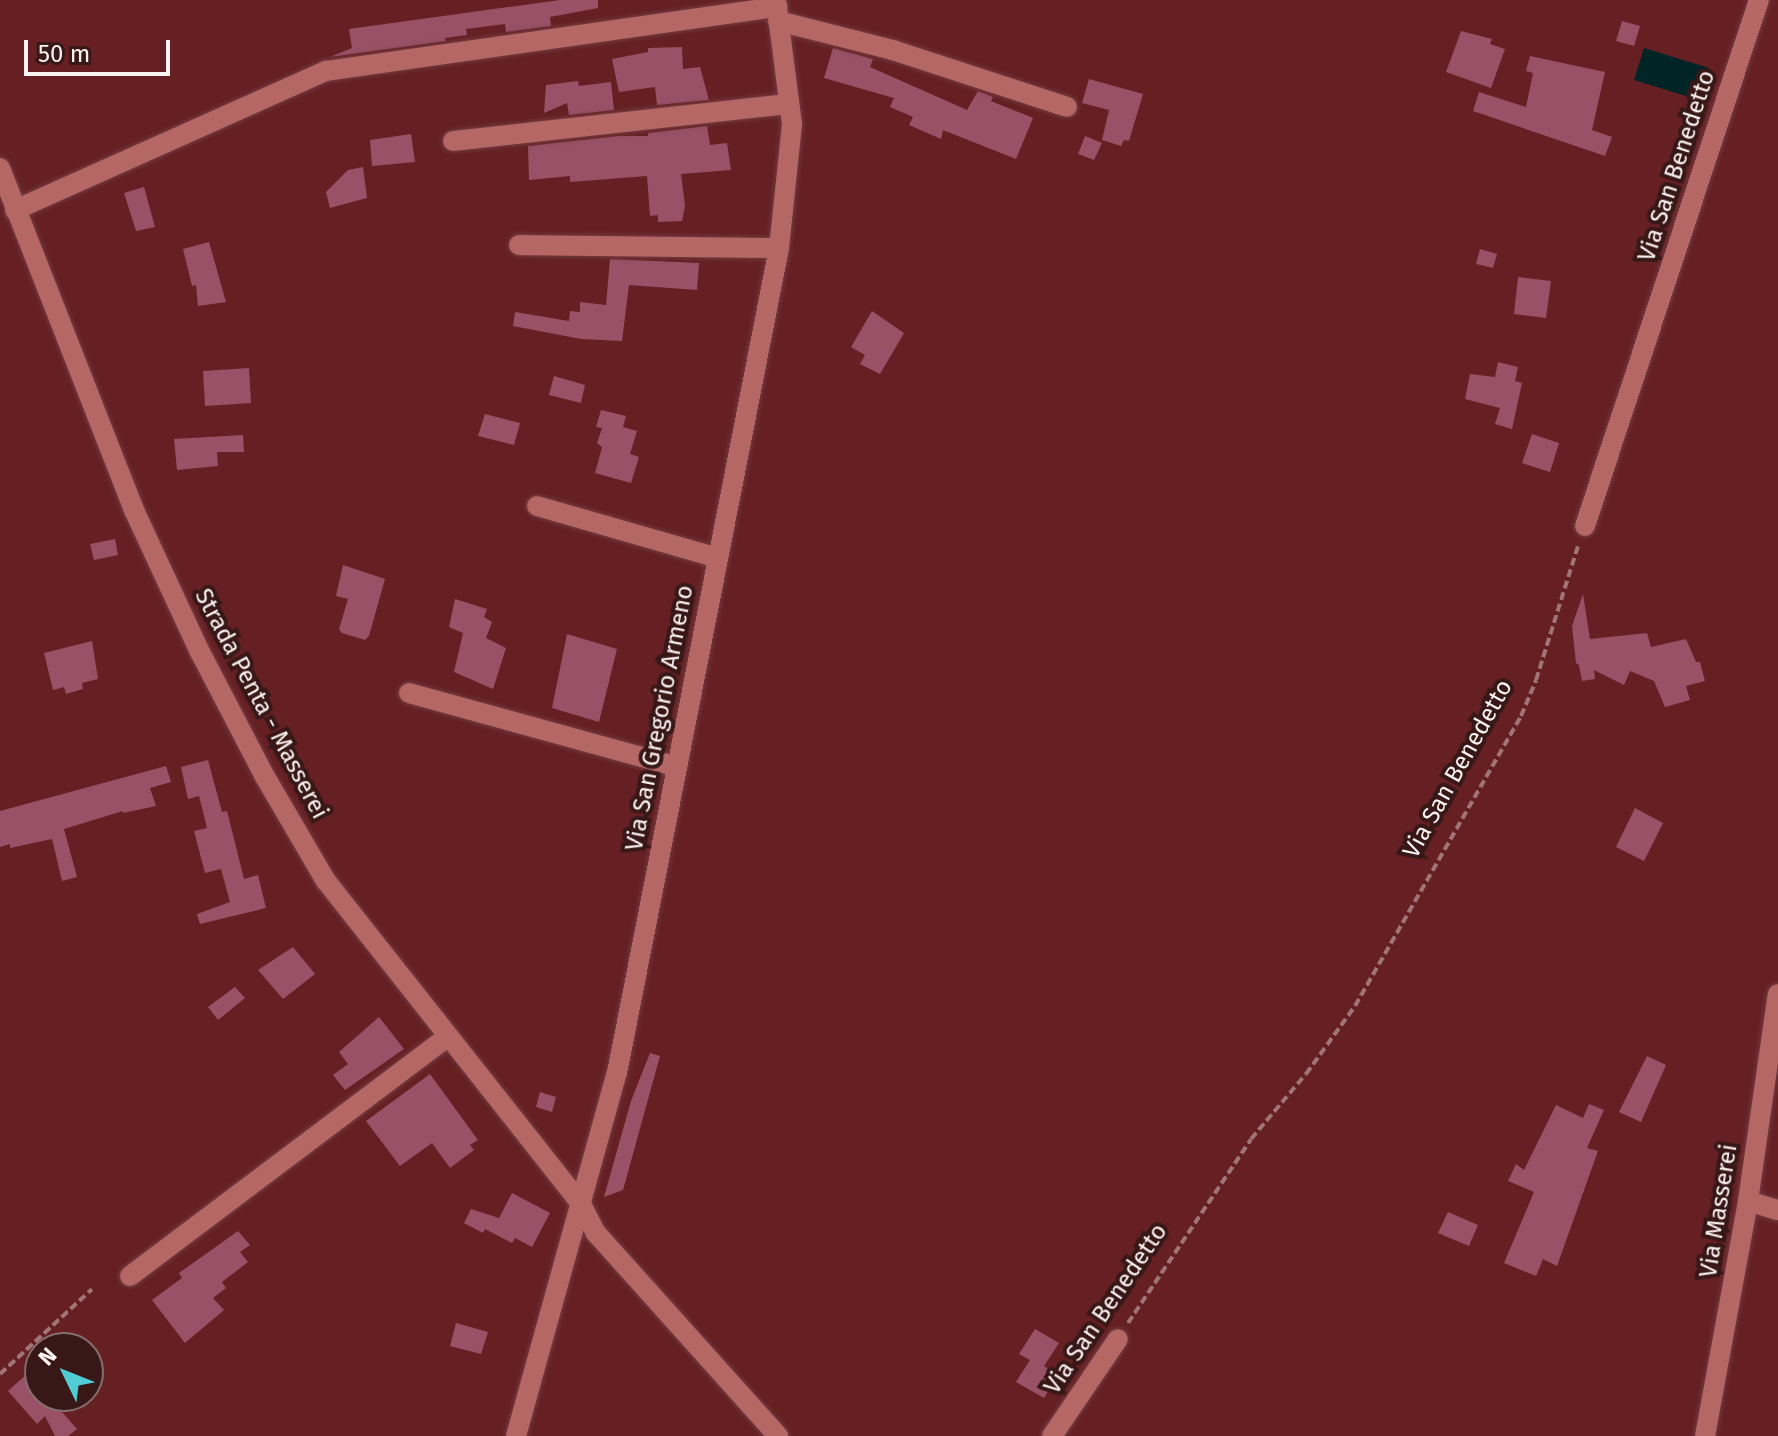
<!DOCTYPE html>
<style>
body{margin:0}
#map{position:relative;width:1778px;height:1436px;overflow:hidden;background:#662023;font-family:"Fira Sans",sans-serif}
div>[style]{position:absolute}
.water>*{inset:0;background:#012527}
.building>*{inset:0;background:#995167}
.path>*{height:4px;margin-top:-2px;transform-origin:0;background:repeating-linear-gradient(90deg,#a17475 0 8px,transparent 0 12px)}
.roads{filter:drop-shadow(0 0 2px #723b41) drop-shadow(0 0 2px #723b41)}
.minor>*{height:20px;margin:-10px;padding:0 10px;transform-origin:10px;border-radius:10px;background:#b56765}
span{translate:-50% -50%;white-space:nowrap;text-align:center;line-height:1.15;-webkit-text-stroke:8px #371817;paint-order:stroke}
.street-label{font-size:24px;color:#fbf2f1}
.north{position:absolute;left:24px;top:1332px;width:80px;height:80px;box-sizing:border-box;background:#371817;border:2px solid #856f6e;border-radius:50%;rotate:313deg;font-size:22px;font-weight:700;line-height:32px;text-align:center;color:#fbf2f1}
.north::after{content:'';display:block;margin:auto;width:28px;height:36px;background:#51ccd4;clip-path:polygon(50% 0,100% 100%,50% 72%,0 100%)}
.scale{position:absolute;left:24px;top:40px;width:146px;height:36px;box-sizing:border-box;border:4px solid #fbf2f1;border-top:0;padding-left:10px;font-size:24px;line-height:28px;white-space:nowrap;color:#fbf2f1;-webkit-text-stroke:6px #371817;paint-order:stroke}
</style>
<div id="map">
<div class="water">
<i style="clip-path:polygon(1644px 48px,1709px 68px,1699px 100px,1634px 80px)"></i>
</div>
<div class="building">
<i style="clip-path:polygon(560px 0,598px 0,598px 8px,550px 17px,551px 26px,506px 32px,505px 24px,466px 29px,467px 35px,445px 38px,446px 41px,330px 57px,352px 48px,349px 29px)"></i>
<i style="clip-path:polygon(1622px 21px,1640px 26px,1634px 46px,1616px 41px)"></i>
<i style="clip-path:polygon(1461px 31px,1492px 39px,1490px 44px,1505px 49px,1491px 88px,1446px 72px)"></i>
<i style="clip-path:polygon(682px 47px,683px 69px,700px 67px,709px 100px,657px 105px,655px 87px,619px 92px,612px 59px,648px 52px,648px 48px)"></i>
<i style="clip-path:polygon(833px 48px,873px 59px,870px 67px,967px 110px,978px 91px,993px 97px,991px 101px,1033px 118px,1016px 159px,943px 130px,941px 139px,909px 125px,913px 117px,890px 107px,894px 98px,824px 78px)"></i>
<i style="clip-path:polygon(1530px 56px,1605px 72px,1592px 130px,1612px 137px,1605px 156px,1473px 111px,1479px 92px,1526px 107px,1533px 73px,1526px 71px)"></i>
<i style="clip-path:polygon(1089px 79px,1143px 94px,1129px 141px,1124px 140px,1121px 146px,1102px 140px,1109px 110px,1082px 103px)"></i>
<i style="clip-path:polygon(578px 81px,579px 86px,611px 82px,614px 110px,569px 115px,567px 103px,544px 113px,546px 85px)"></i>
<i style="clip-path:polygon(707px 126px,710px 145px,727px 143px,731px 170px,681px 174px,685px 206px,682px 221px,658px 222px,658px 215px,650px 216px,647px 176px,570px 182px,570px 176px,529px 180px,528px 146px,618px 136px,648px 136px,648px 133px)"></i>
<i style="clip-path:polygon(411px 134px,415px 162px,372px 166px,370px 140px)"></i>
<i style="clip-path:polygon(1085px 136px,1102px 143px,1094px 160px,1078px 154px)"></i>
<i style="clip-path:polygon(363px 167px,367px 198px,330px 208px,326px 192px,348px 170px)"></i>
<i style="clip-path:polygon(144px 187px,155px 227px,136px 231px,124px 193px)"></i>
<i style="clip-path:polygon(209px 242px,226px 302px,198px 306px,196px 285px,192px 286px,183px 249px)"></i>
<i style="clip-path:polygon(1480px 249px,1497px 254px,1493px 268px,1476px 264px)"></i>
<i style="clip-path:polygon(610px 259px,699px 263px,697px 290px,629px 285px,622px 341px,581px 339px,513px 326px,515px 312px,569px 321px,570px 311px,580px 312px,580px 302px,606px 305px)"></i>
<i style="clip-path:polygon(1518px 277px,1551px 281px,1546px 318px,1514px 314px)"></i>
<i style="clip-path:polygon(872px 311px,904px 333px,880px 374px,860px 364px,865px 355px,851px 347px)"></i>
<i style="clip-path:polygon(1498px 362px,1518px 367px,1515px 381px,1522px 383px,1512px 429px,1495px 424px,1500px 408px,1465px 399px,1470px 374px,1495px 377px)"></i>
<i style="clip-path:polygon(249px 368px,251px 403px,205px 406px,203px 371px)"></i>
<i style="clip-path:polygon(554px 376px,585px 385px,581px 403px,549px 395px)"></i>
<i style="clip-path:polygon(601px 410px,626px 416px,623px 427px,637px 431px,630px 454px,639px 457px,631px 483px,595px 473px,602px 447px,597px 443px,602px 428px,596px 427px)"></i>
<i style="clip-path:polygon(485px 414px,520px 423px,514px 445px,478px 436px)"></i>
<i style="clip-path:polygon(1532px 434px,1559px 443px,1550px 472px,1522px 463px)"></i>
<i style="clip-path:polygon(243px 435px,244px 452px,217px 452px,218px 466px,177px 470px,174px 439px)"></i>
<i style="clip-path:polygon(115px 539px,118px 555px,94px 560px,90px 544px)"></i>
<i style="clip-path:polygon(343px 565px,385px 579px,369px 636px,365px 640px,342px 633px,339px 629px,348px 599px,336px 596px)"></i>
<i style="clip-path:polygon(1583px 594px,1590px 639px,1647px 633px,1651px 647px,1686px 639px,1696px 662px,1700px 662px,1705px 681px,1686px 686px,1690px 700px,1665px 707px,1654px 681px,1630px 671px,1624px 685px,1594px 670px,1595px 679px,1582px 681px,1579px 665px,1576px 663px,1572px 626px)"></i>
<i style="clip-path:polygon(455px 599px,487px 609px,484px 617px,492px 622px,486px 638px,506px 648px,493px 689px,454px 672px,463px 633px,449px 627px)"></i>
<i style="clip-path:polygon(567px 634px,617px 649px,599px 722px,552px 708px)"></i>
<i style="clip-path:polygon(92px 641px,98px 679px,82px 683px,83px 689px,66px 694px,64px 687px,53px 690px,44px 653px)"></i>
<i style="clip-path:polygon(208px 760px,222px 812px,227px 811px,244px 879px,258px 875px,266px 908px,200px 924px,197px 914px,230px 902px,221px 869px,205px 873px,194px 831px,207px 828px,199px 796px,188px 799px,181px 767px)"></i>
<i style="clip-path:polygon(166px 766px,171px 782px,150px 788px,156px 806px,123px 813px,123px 811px,64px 829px,77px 877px,62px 881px,52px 839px,10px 848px,10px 844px,0 847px,0 811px)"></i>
<i style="clip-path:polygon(1635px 808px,1663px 823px,1644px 861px,1616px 847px)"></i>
<i style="clip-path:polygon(293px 947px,315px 974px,283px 999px,258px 970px)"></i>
<i style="clip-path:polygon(235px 987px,245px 998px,218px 1020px,208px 1007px)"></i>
<i style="clip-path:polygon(379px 1017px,404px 1049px,345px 1090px,333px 1075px,348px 1064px,339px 1052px)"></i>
<i style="clip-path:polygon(650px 1053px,660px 1056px,623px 1190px,604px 1197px,631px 1101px)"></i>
<i style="clip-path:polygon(1647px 1056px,1666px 1065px,1641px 1122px,1619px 1112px)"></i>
<i style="clip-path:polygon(430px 1074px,478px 1140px,470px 1145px,474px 1150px,450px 1168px,432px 1143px,400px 1166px,366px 1121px)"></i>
<i style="clip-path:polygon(540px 1092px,556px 1097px,552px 1112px,536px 1107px)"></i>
<i style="clip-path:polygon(1589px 1104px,1604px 1110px,1587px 1148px,1598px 1151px,1557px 1266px,1543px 1259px,1536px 1276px,1504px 1263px,1534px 1192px,1508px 1181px,1516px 1164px,1524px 1170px,1556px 1105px,1583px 1118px)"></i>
<i style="clip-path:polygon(512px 1193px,550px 1213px,532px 1247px,515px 1238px,512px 1243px,485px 1229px,483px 1233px,464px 1223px,471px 1209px,499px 1218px)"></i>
<i style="clip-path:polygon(1448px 1212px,1478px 1225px,1469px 1246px,1438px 1233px)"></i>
<i style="clip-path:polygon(238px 1231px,250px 1245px,240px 1252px,248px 1262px,222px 1282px,226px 1288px,213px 1298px,224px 1310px,185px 1343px,152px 1300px,182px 1278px,179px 1273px)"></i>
<i style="clip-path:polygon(456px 1323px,488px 1332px,481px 1354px,450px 1346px)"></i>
<i style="clip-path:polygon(1035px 1329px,1059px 1343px,1044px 1366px,1058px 1375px,1044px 1398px,1016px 1382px,1030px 1360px,1019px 1354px)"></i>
<i style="clip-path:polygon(28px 1373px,40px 1387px,40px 1396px,48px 1396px,77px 1429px,68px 1436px,55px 1436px,45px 1416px,37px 1424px,8px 1391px)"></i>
</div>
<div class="path">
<i style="left:1128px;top:1323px;width:221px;rotate:-56.2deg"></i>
<i style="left:1251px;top:1139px;width:85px;rotate:-49.8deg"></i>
<i style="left:1306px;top:1074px;width:84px;rotate:-54.2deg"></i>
<i style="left:1355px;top:1006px;width:334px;rotate:-60.2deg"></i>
<i style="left:1521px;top:716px;width:39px;rotate:-67deg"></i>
<i style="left:1536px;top:680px;width:144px;rotate:-72.6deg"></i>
<i style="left:0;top:1374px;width:125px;rotate:-42.7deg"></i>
</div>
<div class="roads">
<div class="minor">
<i style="left:778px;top:21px;width:119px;rotate:14.2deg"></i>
<i style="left:893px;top:50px;width:183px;rotate:18.1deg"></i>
<i style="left:453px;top:141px;width:338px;rotate:-6.3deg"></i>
<i style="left:0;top:168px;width:367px;rotate:68.6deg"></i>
<i style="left:134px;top:510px;width:157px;rotate:65.1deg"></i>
<i style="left:200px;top:652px;width:139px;rotate:62.5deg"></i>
<i style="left:264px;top:775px;width:123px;rotate:59.7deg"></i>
<i style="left:326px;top:881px;width:412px;rotate:51.7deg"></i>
<i style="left:581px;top:1204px;width:33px;rotate:63deg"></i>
<i style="left:596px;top:1233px;width:273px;rotate:48.1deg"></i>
<i style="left:15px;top:210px;width:341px;rotate:-24.1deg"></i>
<i style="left:326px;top:71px;width:456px;rotate:-8.1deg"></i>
<i style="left:519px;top:245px;width:260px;rotate:0.7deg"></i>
<i style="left:537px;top:506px;width:188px;rotate:16deg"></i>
<i style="left:1585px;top:526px;width:554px;rotate:-71.7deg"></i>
<i style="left:409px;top:693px;width:278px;rotate:15.4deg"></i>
<i style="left:1748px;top:1201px;width:31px;rotate:17deg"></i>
<i style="left:130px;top:1276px;width:396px;rotate:-37deg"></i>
<i style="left:516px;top:1436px;width:377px;rotate:-74.5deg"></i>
<i style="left:617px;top:1073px;width:841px;rotate:-78.89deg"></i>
<i style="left:779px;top:248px;width:125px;rotate:-84deg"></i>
<i style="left:792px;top:124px;width:125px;rotate:-97.4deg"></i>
<i style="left:1052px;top:1436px;width:117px;rotate:-55.8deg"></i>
<i style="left:1705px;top:1436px;width:239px;rotate:-79.6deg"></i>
<i style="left:1748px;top:1201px;width:209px;rotate:-81.8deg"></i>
</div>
</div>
<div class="street-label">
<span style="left:1677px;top:166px;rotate:-72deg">Via San Benedetto</span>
<span style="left:261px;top:704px;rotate:62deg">Strada Penta - Masserei</span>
<span style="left:660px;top:718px;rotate:-79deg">Via San Gregorio Armeno</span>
<span style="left:1458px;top:769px;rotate:-61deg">Via San Benedetto</span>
<span style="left:1719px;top:1211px;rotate:-81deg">Via Masserei</span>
<span style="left:1106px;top:1309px;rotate:-56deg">Via San Benedetto</span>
</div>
<div class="north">N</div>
<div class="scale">50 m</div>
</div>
